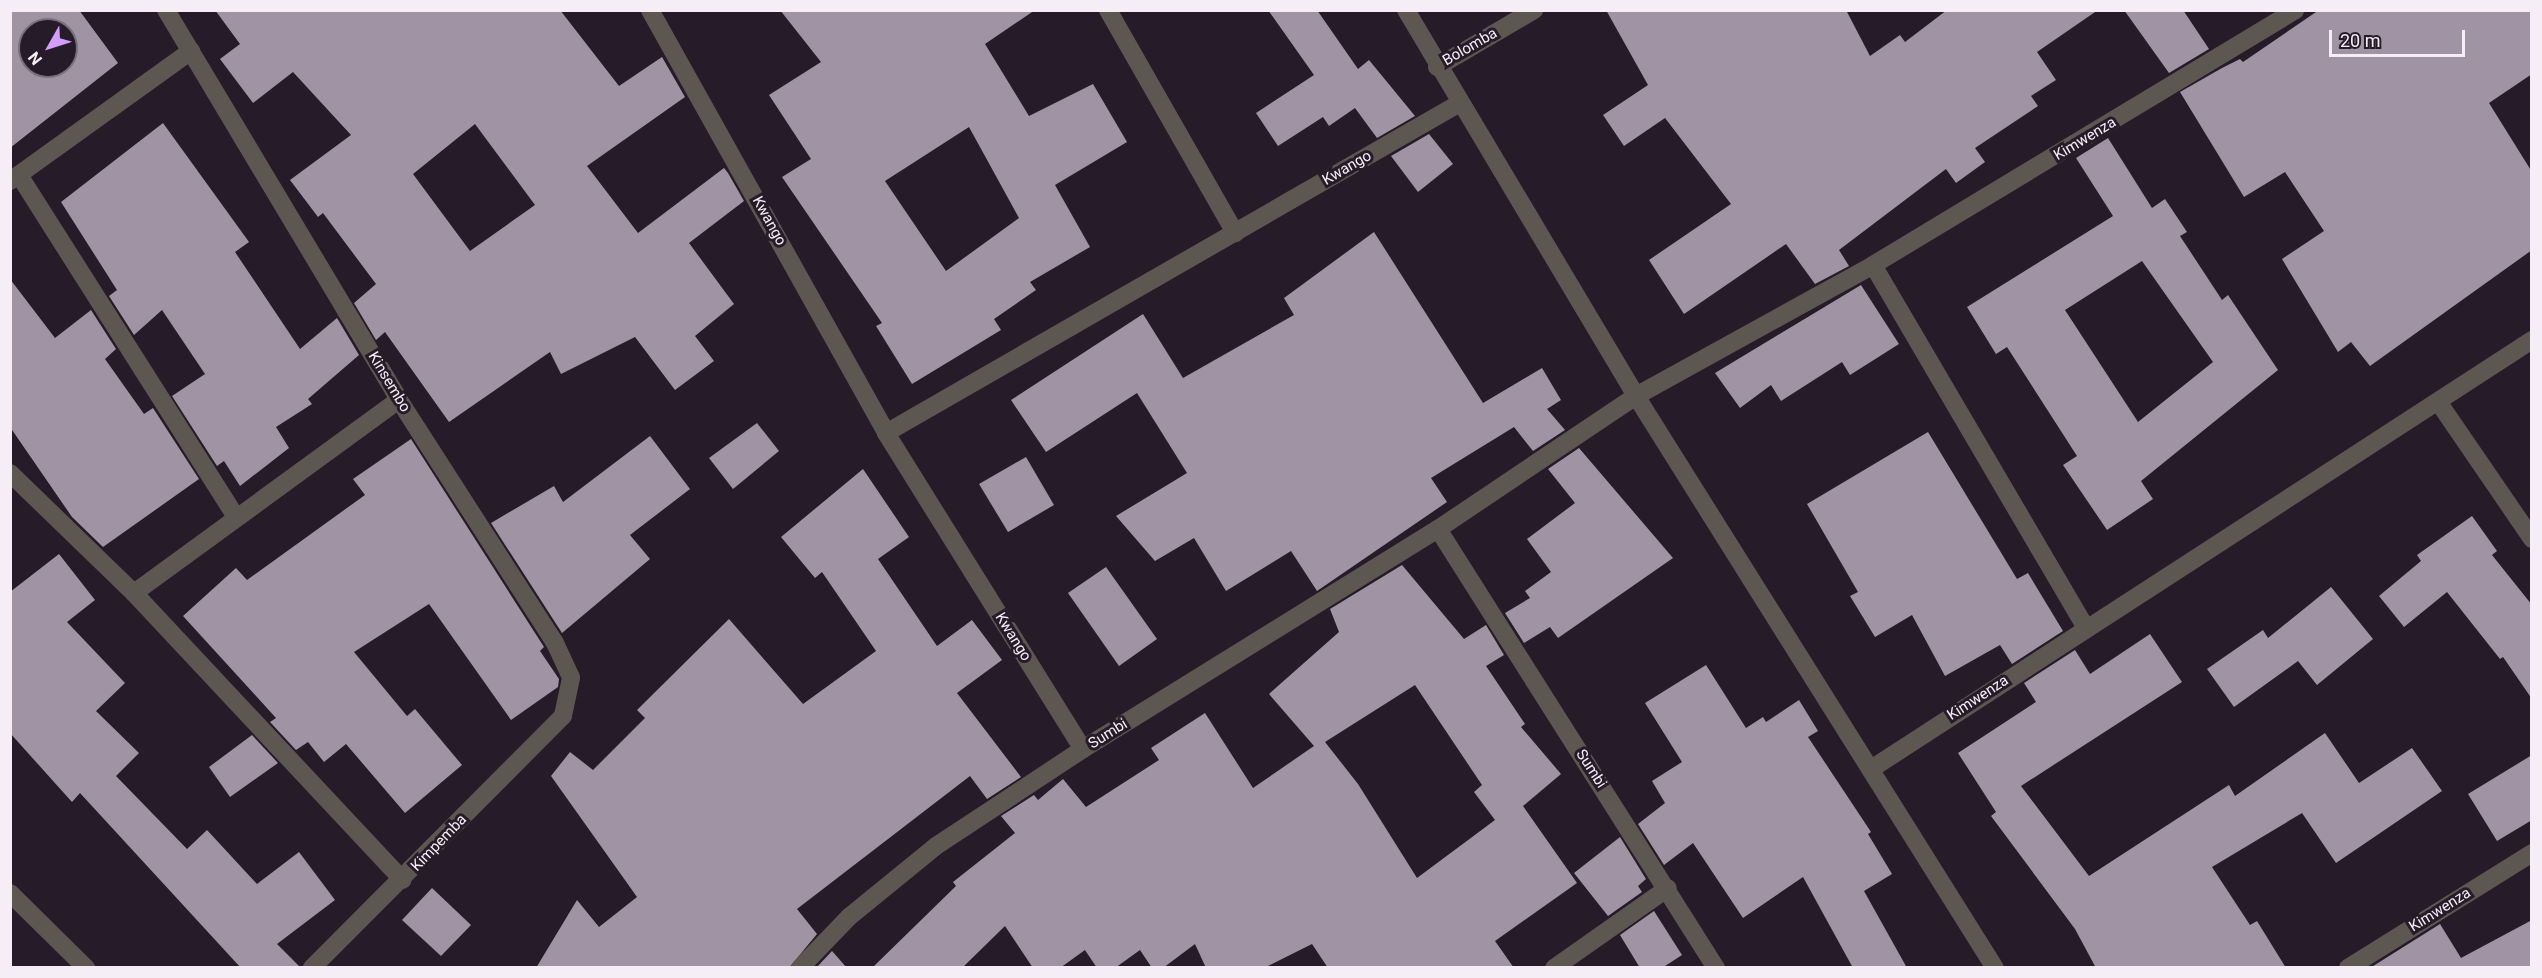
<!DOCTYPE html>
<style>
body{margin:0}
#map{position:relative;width:2542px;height:978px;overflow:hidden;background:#261c29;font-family:Roboto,sans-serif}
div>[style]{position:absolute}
.building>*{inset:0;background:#a093a4}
.street>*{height:18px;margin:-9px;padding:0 9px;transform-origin:9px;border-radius:9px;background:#5c5851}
span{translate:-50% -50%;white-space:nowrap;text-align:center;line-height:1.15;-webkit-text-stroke:6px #261c29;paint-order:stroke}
.street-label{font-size:15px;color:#f5eef7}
.frame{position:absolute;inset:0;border:12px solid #f5eef7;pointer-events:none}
.north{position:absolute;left:18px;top:18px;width:60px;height:60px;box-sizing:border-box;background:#261c29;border:2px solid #79707b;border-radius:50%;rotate:231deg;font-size:16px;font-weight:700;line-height:24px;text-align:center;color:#f5eef7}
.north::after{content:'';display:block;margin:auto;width:21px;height:27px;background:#d29dfd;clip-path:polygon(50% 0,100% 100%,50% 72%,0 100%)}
.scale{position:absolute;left:2329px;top:30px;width:136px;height:27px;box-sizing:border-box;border:3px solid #f5eef7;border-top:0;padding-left:8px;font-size:18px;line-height:21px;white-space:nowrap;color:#f5eef7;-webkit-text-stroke:4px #261c29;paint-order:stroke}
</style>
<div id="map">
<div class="building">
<i style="clip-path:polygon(evenodd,10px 10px,79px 10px,118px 63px,10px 148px,10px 10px,30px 30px,66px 30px,66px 66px,30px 66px,30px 30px)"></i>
<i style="clip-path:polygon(evenodd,215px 10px,560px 10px,619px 86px,662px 57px,685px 97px,587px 166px,638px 233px,724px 168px,728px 173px,744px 201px,689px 243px,734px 304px,695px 336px,714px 361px,675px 390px,635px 337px,561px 374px,550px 352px,449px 422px,385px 332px,376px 340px,354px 303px,376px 284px,323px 213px,318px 217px,290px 180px,351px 135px,293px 72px,253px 103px,220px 59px,240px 44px,215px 10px,475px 124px,535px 205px,470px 251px,413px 174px,475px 124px)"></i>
<i style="clip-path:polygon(evenodd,780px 10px,1035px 10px,985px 44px,1029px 116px,1093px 84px,1127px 142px,1055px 185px,1090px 247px,1030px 282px,1036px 290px,994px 319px,1001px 330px,912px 384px,876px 326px,882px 323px,782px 177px,811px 159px,769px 95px,821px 62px,780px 10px,969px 127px,1019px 218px,946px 271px,885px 181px,969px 127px)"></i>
<i style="clip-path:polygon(1268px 10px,1317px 10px,1358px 69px,1369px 60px,1415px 116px,1377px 138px,1355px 108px,1329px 126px,1323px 117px,1278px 146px,1256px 113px,1314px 75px)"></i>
<i style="clip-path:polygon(1606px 10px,1846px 10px,1870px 56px,1900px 35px,1905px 42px,1947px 10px,2098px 10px,2037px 52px,2056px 80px,2031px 96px,2038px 106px,1975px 148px,1985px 162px,1956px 183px,1946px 169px,1839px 250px,1849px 266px,1815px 284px,1786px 244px,1684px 314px,1649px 260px,1731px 204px,1665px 118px,1624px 146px,1603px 115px,1648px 85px)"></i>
<i style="clip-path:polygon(2124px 10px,2183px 10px,2209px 49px,2169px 73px)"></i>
<i style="clip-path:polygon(2319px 10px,2532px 10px,2532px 74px,2489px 103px,2532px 172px,2532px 250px,2370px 366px,2351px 342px,2338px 352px,2282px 259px,2324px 231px,2285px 172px,2244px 197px,2180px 92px,2222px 68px,2240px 59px,2243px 62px)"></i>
<i style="clip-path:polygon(163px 123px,249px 242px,235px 252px,300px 349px,337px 318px,359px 355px,308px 399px,312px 404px,276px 427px,289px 448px,240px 486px,224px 461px,217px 466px,172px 396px,205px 374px,162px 310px,134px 335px,109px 296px,117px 290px,61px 202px)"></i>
<i style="clip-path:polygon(1429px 134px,1453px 164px,1418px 192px,1391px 156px)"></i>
<i style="clip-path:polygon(evenodd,2108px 138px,2152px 208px,2165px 199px,2187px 232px,2180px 236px,2222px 300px,2228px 295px,2278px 370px,2141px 481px,2153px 499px,2107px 530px,2063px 465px,2077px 456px,2007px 347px,1996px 354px,1967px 307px,2113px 216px,2076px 158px,2108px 138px,2142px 261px,2213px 362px,2138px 422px,2065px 310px,2142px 261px)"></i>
<i style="clip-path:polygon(1374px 232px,1483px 403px,1542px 368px,1561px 400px,1547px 409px,1565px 430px,1533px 451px,1514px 427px,1431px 478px,1447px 502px,1317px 591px,1291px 551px,1226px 591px,1194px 538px,1155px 561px,1116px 516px,1187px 473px,1137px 393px,1046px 452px,1011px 400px,1143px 314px,1183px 378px,1294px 315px,1284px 298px)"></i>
<i style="clip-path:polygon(10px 279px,55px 338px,91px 310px,116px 349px,105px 359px,144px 414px,153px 408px,199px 479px,103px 547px,72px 517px,10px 427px)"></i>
<i style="clip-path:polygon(1861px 285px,1899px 344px,1850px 375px,1842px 362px,1781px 401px,1771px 385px,1740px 408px,1715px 373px)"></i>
<i style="clip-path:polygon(757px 423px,779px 451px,733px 489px,709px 458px)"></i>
<i style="clip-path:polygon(1928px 432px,2017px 579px,2028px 573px,2063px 631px,2012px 664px,2000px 645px,1945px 676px,1912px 615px,1875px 637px,1850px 596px,1858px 592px,1807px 504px)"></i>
<i style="clip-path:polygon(650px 436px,690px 489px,630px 535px,650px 559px,562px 633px,491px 523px,554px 486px,563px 502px)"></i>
<i style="clip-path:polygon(411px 439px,544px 647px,540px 651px,559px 679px,558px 687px,511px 720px,429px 604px,354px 652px,407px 716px,415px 709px,462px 765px,405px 813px,346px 744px,324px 762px,308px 742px,296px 750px,270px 722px,276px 718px,183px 616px,236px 568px,247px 580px,365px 495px,353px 479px)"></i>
<i style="clip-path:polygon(1579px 448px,1673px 558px,1558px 638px,1550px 627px,1524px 643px,1505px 613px,1530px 598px,1525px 591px,1551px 572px,1527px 539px,1575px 503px,1548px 469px)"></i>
<i style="clip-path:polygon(1026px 457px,1054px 505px,1008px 532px,979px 484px)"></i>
<i style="clip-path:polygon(863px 469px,909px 537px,878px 559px,937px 646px,972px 620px,1002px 660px,957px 693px,1021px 777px,987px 799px,970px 776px,797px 909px,817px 934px,789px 968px,536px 968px,577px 900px,599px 927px,637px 897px,551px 776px,570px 752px,593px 770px,645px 718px,637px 710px,729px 619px,803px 704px,876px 651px,822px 572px,815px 578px,781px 537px)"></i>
<i style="clip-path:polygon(2472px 516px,2497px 551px,2492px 555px,2532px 605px,2532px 699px,2503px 657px,2500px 659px,2447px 592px,2404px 627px,2379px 596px,2421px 561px,2417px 555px)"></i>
<i style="clip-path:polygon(59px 554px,95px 600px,67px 622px,125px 683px,96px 711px,139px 753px,116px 776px,187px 849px,207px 830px,257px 884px,299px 852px,335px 900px,277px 944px,301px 968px,241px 968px,80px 793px,72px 802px,10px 733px,10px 592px)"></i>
<i style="clip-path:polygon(evenodd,1402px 565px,1464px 639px,1486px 625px,1504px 655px,1486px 666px,1525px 724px,1521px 727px,1561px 774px,1523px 806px,1577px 883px,1495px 941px,1514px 968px,1328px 968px,1312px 944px,1264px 968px,1206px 968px,1195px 944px,1163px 968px,1152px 968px,1140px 950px,1115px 968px,1097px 968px,1085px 950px,1060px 968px,1033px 968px,1005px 926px,962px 968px,872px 968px,956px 886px,953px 882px,1015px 833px,1001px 816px,1034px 795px,1038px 800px,1063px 779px,1086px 807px,1159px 760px,1151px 748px,1205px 713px,1253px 788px,1314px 746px,1269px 694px,1339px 632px,1330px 609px,1402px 565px,1415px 685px,1482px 785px,1474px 792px,1495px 820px,1417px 878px,1358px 784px,1325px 742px,1415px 685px)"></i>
<i style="clip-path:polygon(1106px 567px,1157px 639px,1119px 666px,1068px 593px)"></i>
<i style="clip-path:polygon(2331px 587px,2373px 639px,2317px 685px,2298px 661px,2234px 707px,2207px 669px,2263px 630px,2268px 638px)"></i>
<i style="clip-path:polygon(2150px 634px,2182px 682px,2021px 786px,2089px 876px,2229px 785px,2235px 796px,2325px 733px,2359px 783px,2412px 748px,2442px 791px,2336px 863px,2302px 813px,2212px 867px,2250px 925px,2257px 921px,2286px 968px,2096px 968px,2075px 929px,1991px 816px,1996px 812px,1958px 753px,2036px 702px,2024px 683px,2075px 650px,2090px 674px)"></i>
<i style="clip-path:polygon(1706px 665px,1746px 728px,1763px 717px,1766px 722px,1799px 700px,1818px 731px,1808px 737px,1871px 832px,1868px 834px,1892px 874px,1864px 891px,1907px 968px,1853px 968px,1803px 877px,1743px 918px,1693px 843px,1664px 865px,1638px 824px,1665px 803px,1652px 781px,1682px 762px,1645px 703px)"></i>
<i style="clip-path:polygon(252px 735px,278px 763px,230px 797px,209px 767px)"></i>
<i style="clip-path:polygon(2532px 755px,2532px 820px,2497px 841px,2468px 794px)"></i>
<i style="clip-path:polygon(1620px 837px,1646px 879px,1638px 886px,1642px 892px,1608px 916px,1574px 873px)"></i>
<i style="clip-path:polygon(432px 888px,471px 925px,441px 956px,402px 920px)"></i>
<i style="clip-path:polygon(1654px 911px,1682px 955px,1662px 968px,1640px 968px,1620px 935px)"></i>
<i style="clip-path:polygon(2532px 920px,2532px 968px,2370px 968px,2440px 924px,2461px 958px)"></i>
<i style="clip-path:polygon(832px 951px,847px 968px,816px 968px)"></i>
</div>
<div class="street">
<i style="left:166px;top:10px;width:454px;rotate:59.1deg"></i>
<i style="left:399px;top:400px;width:289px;rotate:57.3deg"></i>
<i style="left:555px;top:643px;width:38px;rotate:65deg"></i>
<i style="left:571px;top:678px;width:39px;rotate:102deg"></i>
<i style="left:563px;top:716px;width:356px;rotate:134.9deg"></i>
<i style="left:650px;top:10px;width:484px;rotate:60.8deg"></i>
<i style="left:886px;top:433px;width:372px;rotate:58.1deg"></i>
<i style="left:1108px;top:10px;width:257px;rotate:60.3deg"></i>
<i style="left:1406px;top:10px;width:449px;rotate:59.2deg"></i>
<i style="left:1636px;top:396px;width:675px;rotate:57.89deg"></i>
<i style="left:1437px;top:67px;width:113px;rotate:-30.4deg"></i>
<i style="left:19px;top:175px;width:405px;rotate:57.6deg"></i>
<i style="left:10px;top:181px;width:223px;rotate:-35.7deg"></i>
<i style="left:1873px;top:265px;width:420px;rotate:59.6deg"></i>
<i style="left:2439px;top:403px;width:165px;rotate:55.6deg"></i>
<i style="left:886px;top:433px;width:662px;rotate:-29.9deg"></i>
<i style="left:10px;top:473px;width:173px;rotate:44.1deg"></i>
<i style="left:134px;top:593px;width:393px;rotate:46.9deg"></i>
<i style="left:1438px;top:529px;width:520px;rotate:57.66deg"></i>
<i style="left:134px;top:593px;width:328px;rotate:-36.1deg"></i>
<i style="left:1871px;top:769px;width:788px;rotate:-32.98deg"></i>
<i style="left:10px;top:893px;width:107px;rotate:44.6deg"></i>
<i style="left:800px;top:968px;width:71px;rotate:-46.1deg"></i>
<i style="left:849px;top:917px;width:112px;rotate:-39.2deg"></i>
<i style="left:936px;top:846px;width:176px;rotate:-33.4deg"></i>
<i style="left:1083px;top:749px;width:418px;rotate:-31.8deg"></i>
<i style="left:1438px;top:529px;width:239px;rotate:-33.9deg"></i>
<i style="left:1636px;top:396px;width:271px;rotate:-28.9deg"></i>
<i style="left:1873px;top:265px;width:493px;rotate:-31.1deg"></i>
<i style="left:1554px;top:968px;width:139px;rotate:-35.1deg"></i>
<i style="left:2348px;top:968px;width:217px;rotate:-32deg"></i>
</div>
<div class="street-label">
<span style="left:1470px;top:47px;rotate:-30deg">Bolomba</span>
<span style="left:2085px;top:139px;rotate:-31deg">Kimwenza</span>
<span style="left:1347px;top:168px;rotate:-30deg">Kwango</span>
<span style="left:769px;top:221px;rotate:61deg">Kwango</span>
<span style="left:389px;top:382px;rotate:59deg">Kinsembo</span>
<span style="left:1013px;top:637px;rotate:58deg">Kwango</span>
<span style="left:1978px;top:698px;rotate:-33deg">Kimwenza</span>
<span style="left:1108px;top:734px;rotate:-32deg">Sumbi</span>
<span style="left:1591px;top:769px;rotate:57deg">Sumbi</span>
<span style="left:439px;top:843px;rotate:-46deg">Kimpemba</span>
<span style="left:2440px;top:910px;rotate:-32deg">Kimwenza</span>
</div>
<div class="frame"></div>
<div class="north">N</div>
<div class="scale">20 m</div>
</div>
